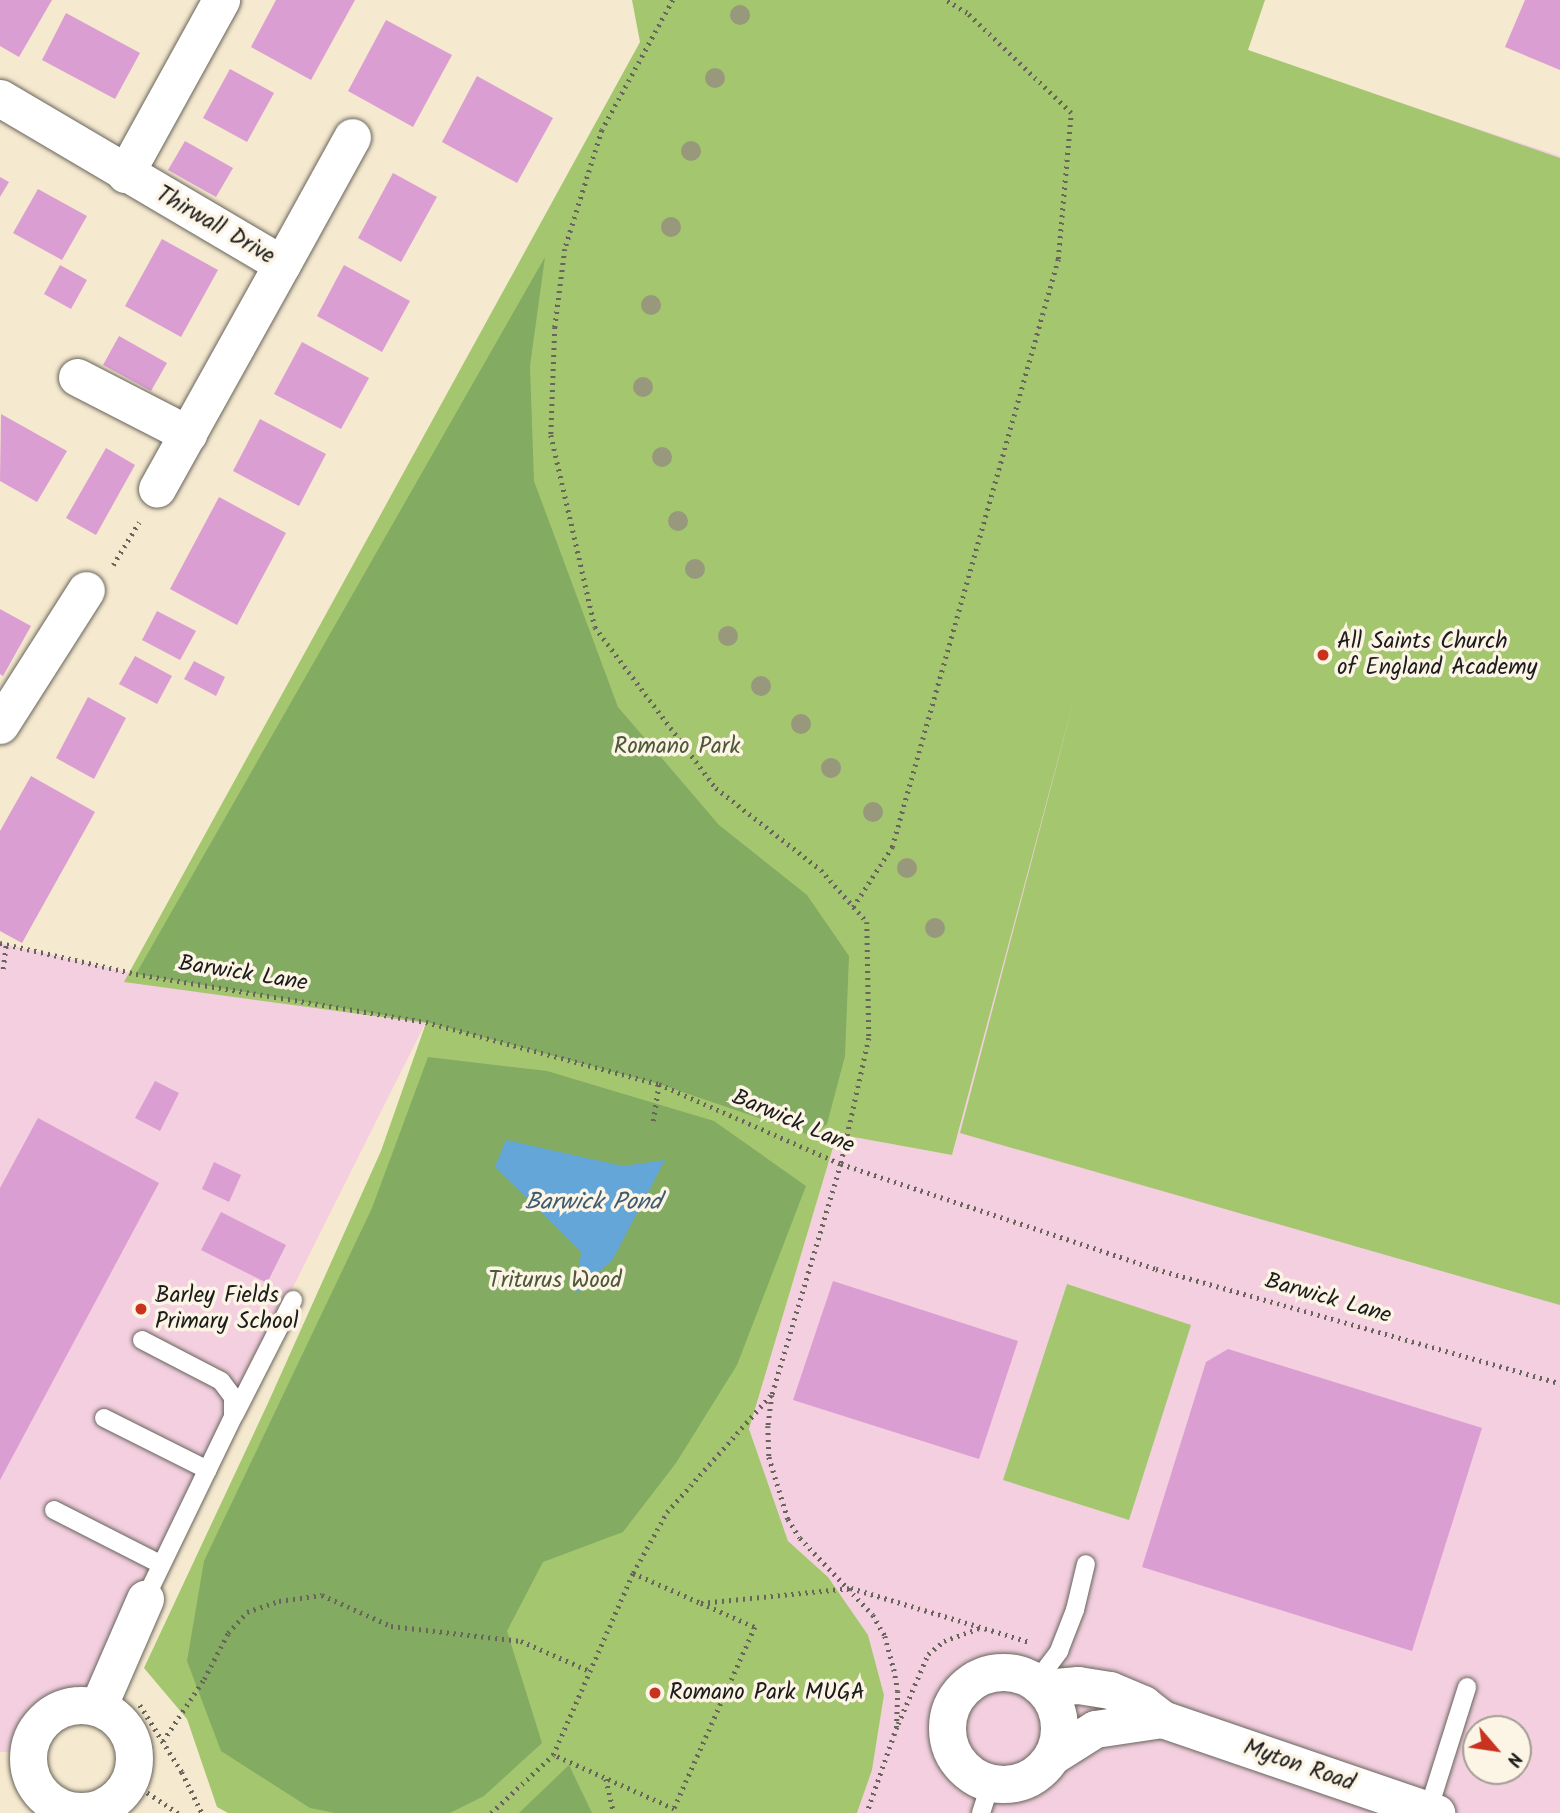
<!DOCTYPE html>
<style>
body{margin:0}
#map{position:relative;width:1560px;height:1813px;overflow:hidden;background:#f5e9cf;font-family:Kalam,sans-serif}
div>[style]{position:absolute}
.built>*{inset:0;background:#f3cfdf}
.green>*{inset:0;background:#a4c66f}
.forest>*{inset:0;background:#83ab62}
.water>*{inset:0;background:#65a6d8}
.building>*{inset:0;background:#db9ed2}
.path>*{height:4.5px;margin-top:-2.25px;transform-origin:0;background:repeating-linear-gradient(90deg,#68645b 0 2px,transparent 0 7px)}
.roads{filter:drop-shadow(0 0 2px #68645b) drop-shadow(0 0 2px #68645b)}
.lane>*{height:18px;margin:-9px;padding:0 9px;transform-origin:9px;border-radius:9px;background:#fff}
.street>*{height:37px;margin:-18.5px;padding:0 18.5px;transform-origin:18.5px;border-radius:18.5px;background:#fff}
.street>.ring{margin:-18.5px;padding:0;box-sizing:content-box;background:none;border:37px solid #fff;border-radius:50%}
.trees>*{width:20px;height:20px;margin:-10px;border-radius:50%;background:#98997c}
.dots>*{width:19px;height:19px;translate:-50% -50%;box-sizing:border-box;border:4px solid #fcf5e5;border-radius:50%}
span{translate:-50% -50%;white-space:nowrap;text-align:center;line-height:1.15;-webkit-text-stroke:7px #fcf5e5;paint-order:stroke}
.street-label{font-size:23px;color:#1c1c1c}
.poi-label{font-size:23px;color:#1c1c1c}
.left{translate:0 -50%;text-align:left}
.park-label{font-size:23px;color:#4c5839}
.water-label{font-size:24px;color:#3d5a71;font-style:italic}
.north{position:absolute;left:1462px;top:1715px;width:70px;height:70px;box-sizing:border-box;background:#fcf5e5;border:2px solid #a29e95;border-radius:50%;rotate:119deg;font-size:19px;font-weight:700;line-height:28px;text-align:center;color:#1c1c1c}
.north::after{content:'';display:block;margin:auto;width:24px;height:32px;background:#c8321e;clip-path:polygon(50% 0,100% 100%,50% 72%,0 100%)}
</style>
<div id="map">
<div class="built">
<i style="clip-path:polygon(evenodd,1247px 52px,1560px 156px,1560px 1813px,857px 1813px,872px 1770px,884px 1695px,868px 1635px,828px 1577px,788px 1541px,749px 1429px,837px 1134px,952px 1155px,1247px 52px,1476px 1729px,1518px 1729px,1518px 1771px,1476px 1771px,1476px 1729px)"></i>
<i style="clip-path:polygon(0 943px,136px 974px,426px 1022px,138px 1596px,98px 1707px,71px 1705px,45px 1718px,27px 1752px,0 1752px)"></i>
</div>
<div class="green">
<i style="clip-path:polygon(632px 0,1265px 0,1248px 50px,1560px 158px,1560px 1305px,960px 1133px,1075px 696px,952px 1155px,837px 1134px,749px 1429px,788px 1541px,828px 1577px,868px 1635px,884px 1695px,872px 1770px,857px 1813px,228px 1813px,217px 1807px,187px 1719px,144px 1668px,268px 1403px,381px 1151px,426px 1023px,124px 982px,640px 42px)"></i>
<i style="clip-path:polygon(1067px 1284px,1191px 1325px,1129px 1520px,1003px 1480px)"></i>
</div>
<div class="forest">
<i style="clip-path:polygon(545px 257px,530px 366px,534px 481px,618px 707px,719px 825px,807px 895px,849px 956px,845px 1056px,827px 1124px,812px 1136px,659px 1084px,426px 1022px,136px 974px)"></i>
<i style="clip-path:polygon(428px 1057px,547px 1071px,714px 1121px,806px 1186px,737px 1365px,676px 1463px,623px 1532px,543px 1562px,507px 1631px,542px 1743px,484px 1796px,450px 1813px,335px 1813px,310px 1808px,221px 1751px,187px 1661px,204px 1561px,372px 1208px)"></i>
<i style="clip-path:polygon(569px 1765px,592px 1813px,519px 1813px)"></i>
</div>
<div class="water">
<i style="clip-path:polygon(506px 1140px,623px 1166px,665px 1160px,613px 1259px,576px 1293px,581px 1252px,495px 1167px)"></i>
</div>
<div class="building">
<i style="clip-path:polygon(0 0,52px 0,19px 57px,0 46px)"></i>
<i style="clip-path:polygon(276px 0,355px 0,311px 80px,251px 47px)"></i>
<i style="clip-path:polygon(1525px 0,1560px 0,1560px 70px,1505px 47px)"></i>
<i style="clip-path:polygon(66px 13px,140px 53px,115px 99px,42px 60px)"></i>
<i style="clip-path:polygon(386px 20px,452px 55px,413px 127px,348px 91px)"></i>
<i style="clip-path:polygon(230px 69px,274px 93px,247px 142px,203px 118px)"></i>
<i style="clip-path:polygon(477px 76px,553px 118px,517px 183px,442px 142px)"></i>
<i style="clip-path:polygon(185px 141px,233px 168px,216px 197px,168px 170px)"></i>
<i style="clip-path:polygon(393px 173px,437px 197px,401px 262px,358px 238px)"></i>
<i style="clip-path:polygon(0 177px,9px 182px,0 197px)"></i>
<i style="clip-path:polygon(38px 189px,87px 216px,62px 260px,13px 233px)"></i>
<i style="clip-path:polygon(162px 239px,218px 270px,181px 337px,125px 306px)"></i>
<i style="clip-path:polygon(60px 265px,87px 280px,71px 309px,44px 294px)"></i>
<i style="clip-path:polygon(344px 265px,410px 301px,382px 352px,317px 316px)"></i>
<i style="clip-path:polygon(119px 336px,167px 363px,151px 391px,103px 365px)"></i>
<i style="clip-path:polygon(302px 342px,369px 378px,341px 429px,274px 394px)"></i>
<i style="clip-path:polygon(1px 414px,67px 451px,37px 502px,0 481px)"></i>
<i style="clip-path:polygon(260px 419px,326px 454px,299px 506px,233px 471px)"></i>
<i style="clip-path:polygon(106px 448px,135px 465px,96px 535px,66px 518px)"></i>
<i style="clip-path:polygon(219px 497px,286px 533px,237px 625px,170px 589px)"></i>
<i style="clip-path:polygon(0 609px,31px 626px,3px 676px,0 674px)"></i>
<i style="clip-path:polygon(157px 611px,196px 631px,180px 660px,142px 640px)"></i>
<i style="clip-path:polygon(135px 656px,172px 676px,157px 704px,119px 684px)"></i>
<i style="clip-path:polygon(194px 661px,225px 677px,216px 696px,184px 679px)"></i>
<i style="clip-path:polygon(88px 697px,126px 718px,94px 779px,56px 758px)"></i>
<i style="clip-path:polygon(31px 776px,95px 812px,22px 943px,0 931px,0 831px)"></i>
<i style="clip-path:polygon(155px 1081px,179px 1093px,160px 1131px,135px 1118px)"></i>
<i style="clip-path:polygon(38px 1118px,159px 1183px,0 1480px,0 1188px)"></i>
<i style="clip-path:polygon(214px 1162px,241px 1175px,229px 1202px,202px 1189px)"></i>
<i style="clip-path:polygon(221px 1212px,286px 1245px,267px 1283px,201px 1250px)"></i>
<i style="clip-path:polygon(833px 1281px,1018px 1341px,979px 1459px,793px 1400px)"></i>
<i style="clip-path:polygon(1228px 1349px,1482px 1428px,1412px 1651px,1142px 1567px,1206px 1362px)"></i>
</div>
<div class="path">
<i style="left:673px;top:0;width:148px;rotate:118.6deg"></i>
<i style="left:602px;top:130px;width:125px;rotate:107.3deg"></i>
<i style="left:565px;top:249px;width:79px;rotate:97.3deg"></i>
<i style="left:555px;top:327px;width:108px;rotate:92.1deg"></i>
<i style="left:551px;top:435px;width:197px;rotate:77.1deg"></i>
<i style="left:595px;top:627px;width:201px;rotate:53.1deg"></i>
<i style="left:716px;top:788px;width:133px;rotate:38deg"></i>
<i style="left:821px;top:870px;width:69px;rotate:48.5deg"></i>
<i style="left:867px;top:922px;width:116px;rotate:89deg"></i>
<i style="left:869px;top:1038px;width:129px;rotate:102.5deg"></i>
<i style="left:841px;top:1164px;width:241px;rotate:106.6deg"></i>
<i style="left:772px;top:1395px;width:31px;rotate:97deg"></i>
<i style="left:768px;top:1426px;width:31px;rotate:88deg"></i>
<i style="left:769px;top:1457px;width:65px;rotate:73deg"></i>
<i style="left:788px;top:1519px;width:22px;rotate:58deg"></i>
<i style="left:800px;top:1538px;width:106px;rotate:46.5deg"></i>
<i style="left:873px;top:1615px;width:24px;rotate:60deg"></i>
<i style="left:885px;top:1636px;width:34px;rotate:75deg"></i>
<i style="left:894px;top:1669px;width:22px;rotate:80deg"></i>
<i style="left:898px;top:1691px;width:36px;rotate:92deg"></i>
<i style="left:897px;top:1727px;width:91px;rotate:109.2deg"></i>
<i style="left:113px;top:565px;width:50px;rotate:-58.8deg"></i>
<i style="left:853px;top:907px;width:72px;rotate:-57deg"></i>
<i style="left:892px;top:847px;width:611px;rotate:-74.23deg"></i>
<i style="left:1058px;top:259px;width:147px;rotate:-84.9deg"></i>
<i style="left:1071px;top:113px;width:144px;rotate:-136.1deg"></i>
<i style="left:967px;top:13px;width:26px;rotate:-149deg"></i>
<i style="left:0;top:943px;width:139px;rotate:12.8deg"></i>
<i style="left:136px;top:974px;width:294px;rotate:9.4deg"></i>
<i style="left:426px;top:1022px;width:241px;rotate:14.9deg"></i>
<i style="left:659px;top:1084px;width:199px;rotate:23.7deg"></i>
<i style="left:841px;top:1164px;width:332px;rotate:18.4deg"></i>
<i style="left:1156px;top:1269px;width:420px;rotate:15.8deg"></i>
<i style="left:3px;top:969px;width:25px;rotate:-83deg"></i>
<i style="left:653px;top:1121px;width:37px;rotate:-81deg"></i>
<i style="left:633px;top:1573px;width:70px;rotate:-60.9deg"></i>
<i style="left:667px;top:1512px;width:157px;rotate:-48.4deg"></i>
<i style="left:701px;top:1603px;width:59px;rotate:24deg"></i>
<i style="left:755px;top:1627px;width:199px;rotate:114deg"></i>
<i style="left:674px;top:1809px;width:133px;rotate:-155.9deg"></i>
<i style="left:553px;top:1755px;width:199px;rotate:-66.3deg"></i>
<i style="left:633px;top:1573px;width:74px;rotate:23.8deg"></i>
<i style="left:701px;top:1603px;width:151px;rotate:-5.7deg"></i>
<i style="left:851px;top:1588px;width:187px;rotate:16.8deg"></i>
<i style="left:140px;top:1705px;width:79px;rotate:57.9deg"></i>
<i style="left:182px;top:1772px;width:46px;rotate:64deg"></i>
<i style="left:898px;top:1724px;width:76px;rotate:-66.8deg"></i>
<i style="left:928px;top:1654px;width:21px;rotate:-39deg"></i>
<i style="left:944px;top:1641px;width:38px;rotate:-20deg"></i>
<i style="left:163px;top:1741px;width:74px;rotate:-56.5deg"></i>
<i style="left:204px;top:1679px;width:52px;rotate:-62.4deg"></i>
<i style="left:228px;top:1633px;width:28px;rotate:-48deg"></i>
<i style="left:247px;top:1612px;width:34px;rotate:-19deg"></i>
<i style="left:279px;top:1601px;width:43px;rotate:-7.9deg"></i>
<i style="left:322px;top:1595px;width:76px;rotate:24.2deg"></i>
<i style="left:391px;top:1626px;width:131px;rotate:6.6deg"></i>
<i style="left:521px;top:1641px;width:75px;rotate:23.5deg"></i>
<i style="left:606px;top:1779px;width:35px;rotate:77deg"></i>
<i style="left:130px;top:1781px;width:58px;rotate:33.7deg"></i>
<i style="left:491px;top:1813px;width:85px;rotate:-43.1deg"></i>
</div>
<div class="roads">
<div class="lane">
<i style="left:142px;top:1340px;width:89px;rotate:27.4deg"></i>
<i style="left:221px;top:1381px;width:20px;rotate:53deg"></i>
<i style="left:233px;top:1397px;width:20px;rotate:90deg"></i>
<i style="left:233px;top:1417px;width:202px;rotate:115.8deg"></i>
<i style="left:235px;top:1414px;width:128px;rotate:-63deg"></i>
<i style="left:104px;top:1418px;width:116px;rotate:26.6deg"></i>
<i style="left:54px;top:1510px;width:119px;rotate:27deg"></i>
<i style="left:1036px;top:1682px;width:39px;rotate:-53deg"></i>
<i style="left:1059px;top:1651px;width:44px;rotate:-68.7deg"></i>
<i style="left:1075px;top:1610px;width:47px;rotate:-76.6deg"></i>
<i style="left:1428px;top:1811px;width:130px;rotate:-72.5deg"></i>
<i style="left:981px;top:1813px;width:32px;rotate:-72deg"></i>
</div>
<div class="street">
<i style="left:0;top:98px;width:327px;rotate:30.5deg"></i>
<i style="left:282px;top:264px;width:257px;rotate:119.1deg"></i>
<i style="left:125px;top:174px;width:199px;rotate:-61.1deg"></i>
<i style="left:282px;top:264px;width:145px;rotate:-61.1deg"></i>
<i style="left:77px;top:377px;width:125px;rotate:27.2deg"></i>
<i style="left:0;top:725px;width:160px;rotate:-57.5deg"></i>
<i class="ring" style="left:947px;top:1672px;width:75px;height:75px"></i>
<i style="left:1044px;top:1688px;width:34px;rotate:-5deg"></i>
<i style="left:1078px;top:1685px;width:32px;rotate:9deg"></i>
<i style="left:1110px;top:1690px;width:36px;rotate:23deg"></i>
<i style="left:1143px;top:1704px;width:24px;rotate:38deg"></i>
<i style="left:1162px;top:1719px;width:290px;rotate:18.9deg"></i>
<i class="ring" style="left:28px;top:1705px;width:69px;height:69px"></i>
<i style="left:98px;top:1707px;width:118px;rotate:-66.5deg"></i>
<i style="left:1052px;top:1756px;width:51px;rotate:-32.1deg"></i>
<i style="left:1095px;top:1729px;width:68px;rotate:-8.5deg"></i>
</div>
</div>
<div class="trees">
<i style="left:740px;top:15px"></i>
<i style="left:715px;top:78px"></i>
<i style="left:691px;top:151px"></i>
<i style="left:671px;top:227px"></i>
<i style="left:651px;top:305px"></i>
<i style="left:643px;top:387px"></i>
<i style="left:662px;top:457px"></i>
<i style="left:678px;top:521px"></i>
<i style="left:695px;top:569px"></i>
<i style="left:728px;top:636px"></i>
<i style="left:761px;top:686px"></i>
<i style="left:801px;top:724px"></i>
<i style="left:831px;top:768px"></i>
<i style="left:873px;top:812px"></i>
<i style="left:907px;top:868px"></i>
<i style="left:935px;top:928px"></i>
</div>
<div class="dots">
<i style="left:1323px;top:655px;background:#c8321e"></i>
<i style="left:141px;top:1309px;background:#c8321e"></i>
<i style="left:655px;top:1693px;background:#c8321e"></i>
</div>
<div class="street-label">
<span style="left:215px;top:226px;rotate:30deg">Thirwall Drive</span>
<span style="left:243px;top:974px;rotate:9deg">Barwick Lane</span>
<span style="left:793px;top:1122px;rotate:23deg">Barwick Lane</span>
<span style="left:1328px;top:1299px;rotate:16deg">Barwick Lane</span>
<span style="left:1299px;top:1766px;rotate:19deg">Myton Road</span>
</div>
<div class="poi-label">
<span class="left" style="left:1337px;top:655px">All Saints Church<br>of England Academy</span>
<span class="left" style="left:155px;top:1309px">Barley Fields<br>Primary School</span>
<span class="left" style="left:669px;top:1693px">Romano Park MUGA</span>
</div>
<div class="park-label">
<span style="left:677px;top:747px">Romano Park</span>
<span style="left:555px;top:1281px">Triturus Wood</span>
</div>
<div class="water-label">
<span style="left:593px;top:1203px">Barwick Pond</span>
</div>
<div class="north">N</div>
</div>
